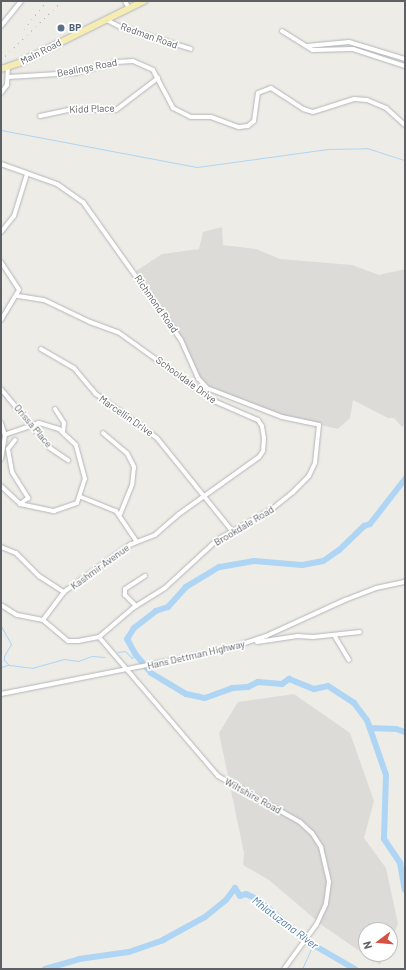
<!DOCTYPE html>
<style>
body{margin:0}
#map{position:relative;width:406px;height:970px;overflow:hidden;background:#eeece6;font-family:Barlow,sans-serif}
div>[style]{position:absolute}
.industrial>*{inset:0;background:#dddbd8}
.stream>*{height:1px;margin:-0.5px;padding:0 0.5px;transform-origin:0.5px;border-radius:0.5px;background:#afd5f5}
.river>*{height:6px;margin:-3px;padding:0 3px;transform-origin:3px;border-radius:3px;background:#afd5f5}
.roads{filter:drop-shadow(0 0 1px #b3b5b9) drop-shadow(0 0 1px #b3b5b9)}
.minor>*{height:4px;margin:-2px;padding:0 2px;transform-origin:2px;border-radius:2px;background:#fff}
.major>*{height:5.5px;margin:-2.75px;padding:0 2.75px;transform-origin:2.75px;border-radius:2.75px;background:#f5ecb3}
.rail>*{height:1px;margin-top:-0.5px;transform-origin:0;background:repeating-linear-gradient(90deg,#b3b4b4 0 1px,transparent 0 6px)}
.dots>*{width:11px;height:11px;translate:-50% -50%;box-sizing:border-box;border:2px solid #fff;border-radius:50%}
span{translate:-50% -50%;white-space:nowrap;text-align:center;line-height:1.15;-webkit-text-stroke:3.5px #fff;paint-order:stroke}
.service-label{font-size:10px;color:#4e5e75;font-weight:700}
.left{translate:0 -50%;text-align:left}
.street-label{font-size:10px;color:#5d6064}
.water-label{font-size:11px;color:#4d77a6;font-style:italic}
.frame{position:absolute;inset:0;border:2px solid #5d6064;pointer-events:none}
.north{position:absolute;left:358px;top:922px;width:40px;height:40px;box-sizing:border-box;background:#fff;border:1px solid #bebfc1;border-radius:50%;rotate:254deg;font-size:11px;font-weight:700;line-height:16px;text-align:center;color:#5d6064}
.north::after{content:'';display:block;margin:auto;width:14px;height:18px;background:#d55245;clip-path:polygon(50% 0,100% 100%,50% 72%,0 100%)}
</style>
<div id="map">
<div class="industrial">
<i style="clip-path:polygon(222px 227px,223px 245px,256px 249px,280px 259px,352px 265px,379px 275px,405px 269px,405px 424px,402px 427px,394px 418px,388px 418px,353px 400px,350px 418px,338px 429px,281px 416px,208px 388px,199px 377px,182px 339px,136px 271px,162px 254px,199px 249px,203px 232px)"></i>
<i style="clip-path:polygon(294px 694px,350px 733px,374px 801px,364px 838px,386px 868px,398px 924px,390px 942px,390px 930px,366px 930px,366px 954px,385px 954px,380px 965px,323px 926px,269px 880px,243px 865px,244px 853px,219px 733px,238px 702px)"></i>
</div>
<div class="stream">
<i style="left:1px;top:130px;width:199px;rotate:10.7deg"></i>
<i style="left:197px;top:167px;width:132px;rotate:-7.8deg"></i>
<i style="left:328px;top:149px;width:39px;rotate:-1deg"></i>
<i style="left:367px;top:148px;width:40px;rotate:18deg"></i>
<i style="left:1px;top:626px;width:21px;rotate:61deg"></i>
<i style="left:11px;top:644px;width:14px;rotate:120deg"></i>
<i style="left:4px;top:656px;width:4px;rotate:90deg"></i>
<i style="left:4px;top:660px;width:7px;rotate:45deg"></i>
<i style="left:9px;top:665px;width:23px;rotate:7deg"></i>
<i style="left:32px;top:668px;width:33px;rotate:-16deg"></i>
<i style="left:64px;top:659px;width:14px;rotate:8deg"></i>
<i style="left:78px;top:661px;width:15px;rotate:-20deg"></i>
<i style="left:92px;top:656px;width:13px;rotate:4deg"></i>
<i style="left:118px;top:652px;width:7px;rotate:-8deg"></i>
<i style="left:125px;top:651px;width:10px;rotate:45deg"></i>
<i style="left:132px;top:658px;width:6px;rotate:-59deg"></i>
<i style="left:1px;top:667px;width:7px;rotate:-16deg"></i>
<i style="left:302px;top:969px;width:27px;rotate:-66deg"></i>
</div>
<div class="river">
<i style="left:405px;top:479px;width:57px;rotate:127.9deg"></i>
<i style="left:370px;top:524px;width:6px;rotate:162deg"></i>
<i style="left:364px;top:526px;width:35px;rotate:136deg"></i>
<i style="left:339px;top:550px;width:19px;rotate:145deg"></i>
<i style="left:323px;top:561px;width:21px;rotate:169deg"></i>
<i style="left:302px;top:565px;width:48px;rotate:-175.2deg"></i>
<i style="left:254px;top:561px;width:36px;rotate:170deg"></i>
<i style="left:219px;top:567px;width:39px;rotate:149deg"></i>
<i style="left:186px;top:587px;width:27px;rotate:132deg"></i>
<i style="left:168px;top:607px;width:13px;rotate:162deg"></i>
<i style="left:156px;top:611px;width:28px;rotate:142deg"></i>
<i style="left:134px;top:628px;width:13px;rotate:122deg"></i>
<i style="left:127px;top:639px;width:18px;rotate:61deg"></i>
<i style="left:136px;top:655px;width:23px;rotate:50deg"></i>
<i style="left:151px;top:673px;width:41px;rotate:31deg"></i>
<i style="left:186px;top:694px;width:19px;rotate:12deg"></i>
<i style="left:205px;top:698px;width:29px;rotate:-20deg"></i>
<i style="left:232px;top:688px;width:16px;rotate:-4deg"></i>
<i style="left:248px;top:687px;width:11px;rotate:-27deg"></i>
<i style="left:258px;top:682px;width:24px;rotate:5deg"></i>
<i style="left:282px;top:684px;width:9px;rotate:-36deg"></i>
<i style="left:289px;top:679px;width:27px;rotate:22deg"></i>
<i style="left:314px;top:689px;width:14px;rotate:-12deg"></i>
<i style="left:328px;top:686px;width:31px;rotate:33deg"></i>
<i style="left:354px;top:703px;width:21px;rotate:53deg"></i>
<i style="left:367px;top:720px;width:58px;rotate:70.9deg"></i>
<i style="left:386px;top:775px;width:64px;rotate:91.8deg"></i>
<i style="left:384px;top:839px;width:29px;rotate:56deg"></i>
<i style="left:400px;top:863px;width:27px;rotate:80deg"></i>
<i style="left:370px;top:728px;width:26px;rotate:2deg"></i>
<i style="left:396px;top:729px;width:9px;rotate:18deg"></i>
<i style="left:45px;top:969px;width:35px;rotate:-16deg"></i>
<i style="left:79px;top:959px;width:50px;rotate:-8deg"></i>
<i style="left:129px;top:952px;width:36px;rotate:-19deg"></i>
<i style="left:163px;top:940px;width:48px;rotate:-28.7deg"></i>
<i style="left:205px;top:917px;width:27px;rotate:-39deg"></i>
<i style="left:226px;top:900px;width:15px;rotate:-53deg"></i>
<i style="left:235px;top:888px;width:9px;rotate:58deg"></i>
<i style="left:240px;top:896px;width:6px;rotate:-18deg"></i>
<i style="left:246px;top:894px;width:12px;rotate:24deg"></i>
<i style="left:257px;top:899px;width:69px;rotate:39.7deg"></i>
<i style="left:310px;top:943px;width:52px;rotate:30deg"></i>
</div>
<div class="roads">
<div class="minor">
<i style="left:125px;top:1px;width:9px;rotate:63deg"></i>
<i style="left:107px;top:20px;width:15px;rotate:28deg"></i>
<i style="left:120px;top:27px;width:74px;rotate:17.2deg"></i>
<i style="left:1px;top:26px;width:32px;rotate:-51deg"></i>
<i style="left:282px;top:31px;width:36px;rotate:32deg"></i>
<i style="left:313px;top:50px;width:40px;rotate:-1.4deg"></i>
<i style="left:353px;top:49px;width:55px;rotate:18.1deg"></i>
<i style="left:307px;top:46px;width:42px;rotate:-5.4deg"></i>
<i style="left:349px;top:42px;width:59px;rotate:16.9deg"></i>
<i style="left:8px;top:77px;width:67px;rotate:-3.4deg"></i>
<i style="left:75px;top:73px;width:43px;rotate:-14.7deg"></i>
<i style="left:117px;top:62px;width:16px;rotate:-4deg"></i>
<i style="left:133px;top:61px;width:22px;rotate:24deg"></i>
<i style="left:153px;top:70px;width:43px;rotate:62.2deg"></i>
<i style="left:173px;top:108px;width:20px;rotate:27deg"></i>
<i style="left:191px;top:117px;width:20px"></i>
<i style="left:211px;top:117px;width:30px;rotate:20deg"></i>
<i style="left:239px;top:127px;width:9px;rotate:-6deg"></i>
<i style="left:248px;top:126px;width:8px;rotate:-40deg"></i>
<i style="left:254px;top:121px;width:28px;rotate:-82deg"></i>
<i style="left:258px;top:93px;width:14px;rotate:-21deg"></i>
<i style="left:271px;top:88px;width:38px;rotate:33deg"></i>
<i style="left:303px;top:109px;width:10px;rotate:17deg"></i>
<i style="left:313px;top:112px;width:43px;rotate:-17.6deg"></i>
<i style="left:354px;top:99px;width:13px;rotate:4deg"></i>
<i style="left:367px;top:100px;width:21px;rotate:23deg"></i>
<i style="left:386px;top:108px;width:25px;rotate:42deg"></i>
<i style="left:1px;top:93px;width:10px;rotate:-53deg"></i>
<i style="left:7px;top:85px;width:17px;rotate:-87deg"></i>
<i style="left:40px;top:116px;width:30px;rotate:-12deg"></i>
<i style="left:69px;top:110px;width:47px"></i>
<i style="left:116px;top:110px;width:53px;rotate:-37.3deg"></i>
<i style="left:1px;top:164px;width:59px;rotate:19.7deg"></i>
<i style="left:57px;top:184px;width:32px;rotate:35deg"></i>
<i style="left:83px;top:202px;width:169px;rotate:54.6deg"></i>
<i style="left:181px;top:340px;width:42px;rotate:65.9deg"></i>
<i style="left:198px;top:378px;width:13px;rotate:48deg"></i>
<i style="left:207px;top:388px;width:80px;rotate:21.1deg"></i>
<i style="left:282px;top:417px;width:38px;rotate:12deg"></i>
<i style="left:319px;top:425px;width:38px;rotate:96deg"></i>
<i style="left:315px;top:463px;width:14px;rotate:115deg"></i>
<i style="left:309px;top:476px;width:23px;rotate:135deg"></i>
<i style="left:293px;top:492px;width:27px;rotate:141deg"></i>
<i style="left:272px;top:509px;width:63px;rotate:150.6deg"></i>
<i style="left:217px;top:540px;width:71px;rotate:137.3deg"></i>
<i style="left:165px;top:588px;width:38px;rotate:148deg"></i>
<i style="left:133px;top:608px;width:45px;rotate:139.5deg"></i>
<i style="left:99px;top:637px;width:20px;rotate:169deg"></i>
<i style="left:79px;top:641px;width:11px;rotate:180deg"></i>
<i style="left:68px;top:641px;width:33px;rotate:-140deg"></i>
<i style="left:43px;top:620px;width:26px;rotate:-169deg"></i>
<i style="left:17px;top:615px;width:19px;rotate:-148deg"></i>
<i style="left:1px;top:232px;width:21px;rotate:-51deg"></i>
<i style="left:14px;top:216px;width:44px;rotate:-72.8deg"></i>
<i style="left:1px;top:262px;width:33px;rotate:57deg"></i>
<i style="left:19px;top:290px;width:35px;rotate:121deg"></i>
<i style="left:18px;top:296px;width:26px;rotate:9deg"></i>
<i style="left:44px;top:300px;width:51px;rotate:25.6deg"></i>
<i style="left:90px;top:322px;width:30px;rotate:20deg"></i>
<i style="left:118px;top:332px;width:118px;rotate:35.7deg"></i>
<i style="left:214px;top:401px;width:48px;rotate:23.4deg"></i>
<i style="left:258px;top:420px;width:7px;rotate:56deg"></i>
<i style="left:262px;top:426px;width:12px;rotate:81deg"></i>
<i style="left:264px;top:438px;width:13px;rotate:94deg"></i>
<i style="left:263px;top:451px;width:7px;rotate:124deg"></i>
<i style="left:259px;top:457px;width:98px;rotate:144.5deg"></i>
<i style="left:179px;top:514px;width:32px;rotate:139deg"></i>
<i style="left:155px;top:535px;width:26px;rotate:159deg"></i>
<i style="left:131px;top:544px;width:82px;rotate:144.4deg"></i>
<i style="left:64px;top:592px;width:35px;rotate:127deg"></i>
<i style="left:41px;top:349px;width:38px;rotate:30deg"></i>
<i style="left:74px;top:368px;width:34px;rotate:50deg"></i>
<i style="left:96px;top:394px;width:75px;rotate:35.8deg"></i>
<i style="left:157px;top:438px;width:119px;rotate:51.1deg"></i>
<i style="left:1px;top:389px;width:77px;rotate:50.3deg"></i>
<i style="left:50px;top:448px;width:22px;rotate:34deg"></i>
<i style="left:55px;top:409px;width:17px;rotate:57deg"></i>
<i style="left:64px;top:423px;width:9px;rotate:96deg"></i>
<i style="left:1px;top:423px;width:13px;rotate:72deg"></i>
<i style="left:5px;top:435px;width:24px;rotate:99deg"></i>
<i style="left:103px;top:433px;width:31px;rotate:40deg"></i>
<i style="left:127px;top:453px;width:16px;rotate:63deg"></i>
<i style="left:134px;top:467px;width:18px;rotate:96deg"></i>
<i style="left:132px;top:485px;width:31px;rotate:112deg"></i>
<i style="left:15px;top:440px;width:11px;rotate:128deg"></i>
<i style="left:8px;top:449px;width:23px;rotate:80deg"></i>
<i style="left:12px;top:472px;width:31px;rotate:58deg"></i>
<i style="left:28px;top:498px;width:10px;rotate:143deg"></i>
<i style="left:1px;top:486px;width:26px;rotate:43deg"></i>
<i style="left:20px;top:504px;width:35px;rotate:12deg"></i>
<i style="left:54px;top:511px;width:24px;rotate:-19deg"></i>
<i style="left:77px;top:503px;width:25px;rotate:-72deg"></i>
<i style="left:85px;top:479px;width:35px;rotate:-105deg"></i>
<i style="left:76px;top:445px;width:23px;rotate:-137deg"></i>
<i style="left:59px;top:429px;width:21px;rotate:-163deg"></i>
<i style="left:39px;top:423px;width:36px;rotate:161deg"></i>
<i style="left:81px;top:497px;width:38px;rotate:22deg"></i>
<i style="left:116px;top:511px;width:37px;rotate:56deg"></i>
<i style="left:1px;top:547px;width:16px;rotate:22deg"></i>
<i style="left:16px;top:553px;width:33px;rotate:45deg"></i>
<i style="left:39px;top:576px;width:30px;rotate:33deg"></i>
<i style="left:136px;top:606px;width:16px;rotate:-135deg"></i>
<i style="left:125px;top:595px;width:6px;rotate:-90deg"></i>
<i style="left:125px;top:589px;width:24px;rotate:-33deg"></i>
<i style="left:334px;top:635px;width:29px;rotate:59deg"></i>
<i style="left:99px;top:637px;width:183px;rotate:49.4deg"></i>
<i style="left:218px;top:776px;width:94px;rotate:29.3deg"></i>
<i style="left:300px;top:822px;width:16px;rotate:43deg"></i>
<i style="left:312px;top:833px;width:17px;rotate:57deg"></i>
<i style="left:321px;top:847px;width:36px;rotate:77deg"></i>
<i style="left:329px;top:882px;width:22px;rotate:98deg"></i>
<i style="left:326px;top:904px;width:23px;rotate:115deg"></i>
<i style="left:316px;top:925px;width:54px;rotate:126deg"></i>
<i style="left:257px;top:642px;width:41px;rotate:-8.3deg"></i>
<i style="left:298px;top:636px;width:15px;rotate:4deg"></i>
<i style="left:313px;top:637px;width:47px;rotate:-6.1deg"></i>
<i style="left:1px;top:694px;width:227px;rotate:-11.2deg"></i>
<i style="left:224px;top:650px;width:44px;rotate:-18.4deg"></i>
<i style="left:266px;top:636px;width:87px;rotate:-24.5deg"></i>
<i style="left:345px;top:600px;width:33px;rotate:-21deg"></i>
<i style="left:376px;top:588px;width:30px;rotate:-12deg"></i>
</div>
<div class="major">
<i style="left:1px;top:69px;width:19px;rotate:-18deg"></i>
<i style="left:19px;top:63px;width:140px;rotate:-26.4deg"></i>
</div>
</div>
<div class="rail">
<i style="left:24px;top:29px;width:36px;rotate:-51deg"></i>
<i style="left:1px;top:60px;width:85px;rotate:-44deg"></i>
</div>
<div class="dots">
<i style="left:61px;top:28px;background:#5c6f8a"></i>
</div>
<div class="service-label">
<span class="left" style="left:69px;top:28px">BP</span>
</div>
<div class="street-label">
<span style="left:149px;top:36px;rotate:19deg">Redman Road</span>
<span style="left:41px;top:52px;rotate:-27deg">Main Road</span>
<span style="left:87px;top:68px;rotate:-11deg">Bealings Road</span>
<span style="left:92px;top:109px;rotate:-2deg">Kidd Place</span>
<span style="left:156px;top:304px;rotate:55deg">Richmond Road</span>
<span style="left:186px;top:380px;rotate:36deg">Schooldale Drive</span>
<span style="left:126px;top:416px;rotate:35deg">Marcellin Drive</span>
<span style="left:33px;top:426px;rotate:50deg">Orissa Place</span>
<span style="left:244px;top:526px;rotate:-31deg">Brookdale Road</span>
<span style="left:100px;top:567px;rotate:-36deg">Kashmir Avenue</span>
<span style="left:196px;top:655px;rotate:-13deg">Hans Dettman Highway</span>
<span style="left:253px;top:796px;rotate:29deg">Wiltshire Road</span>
</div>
<div class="water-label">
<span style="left:285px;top:923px;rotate:37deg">Mhlatuzana River</span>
</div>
<div class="frame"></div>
<div class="north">N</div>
</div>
